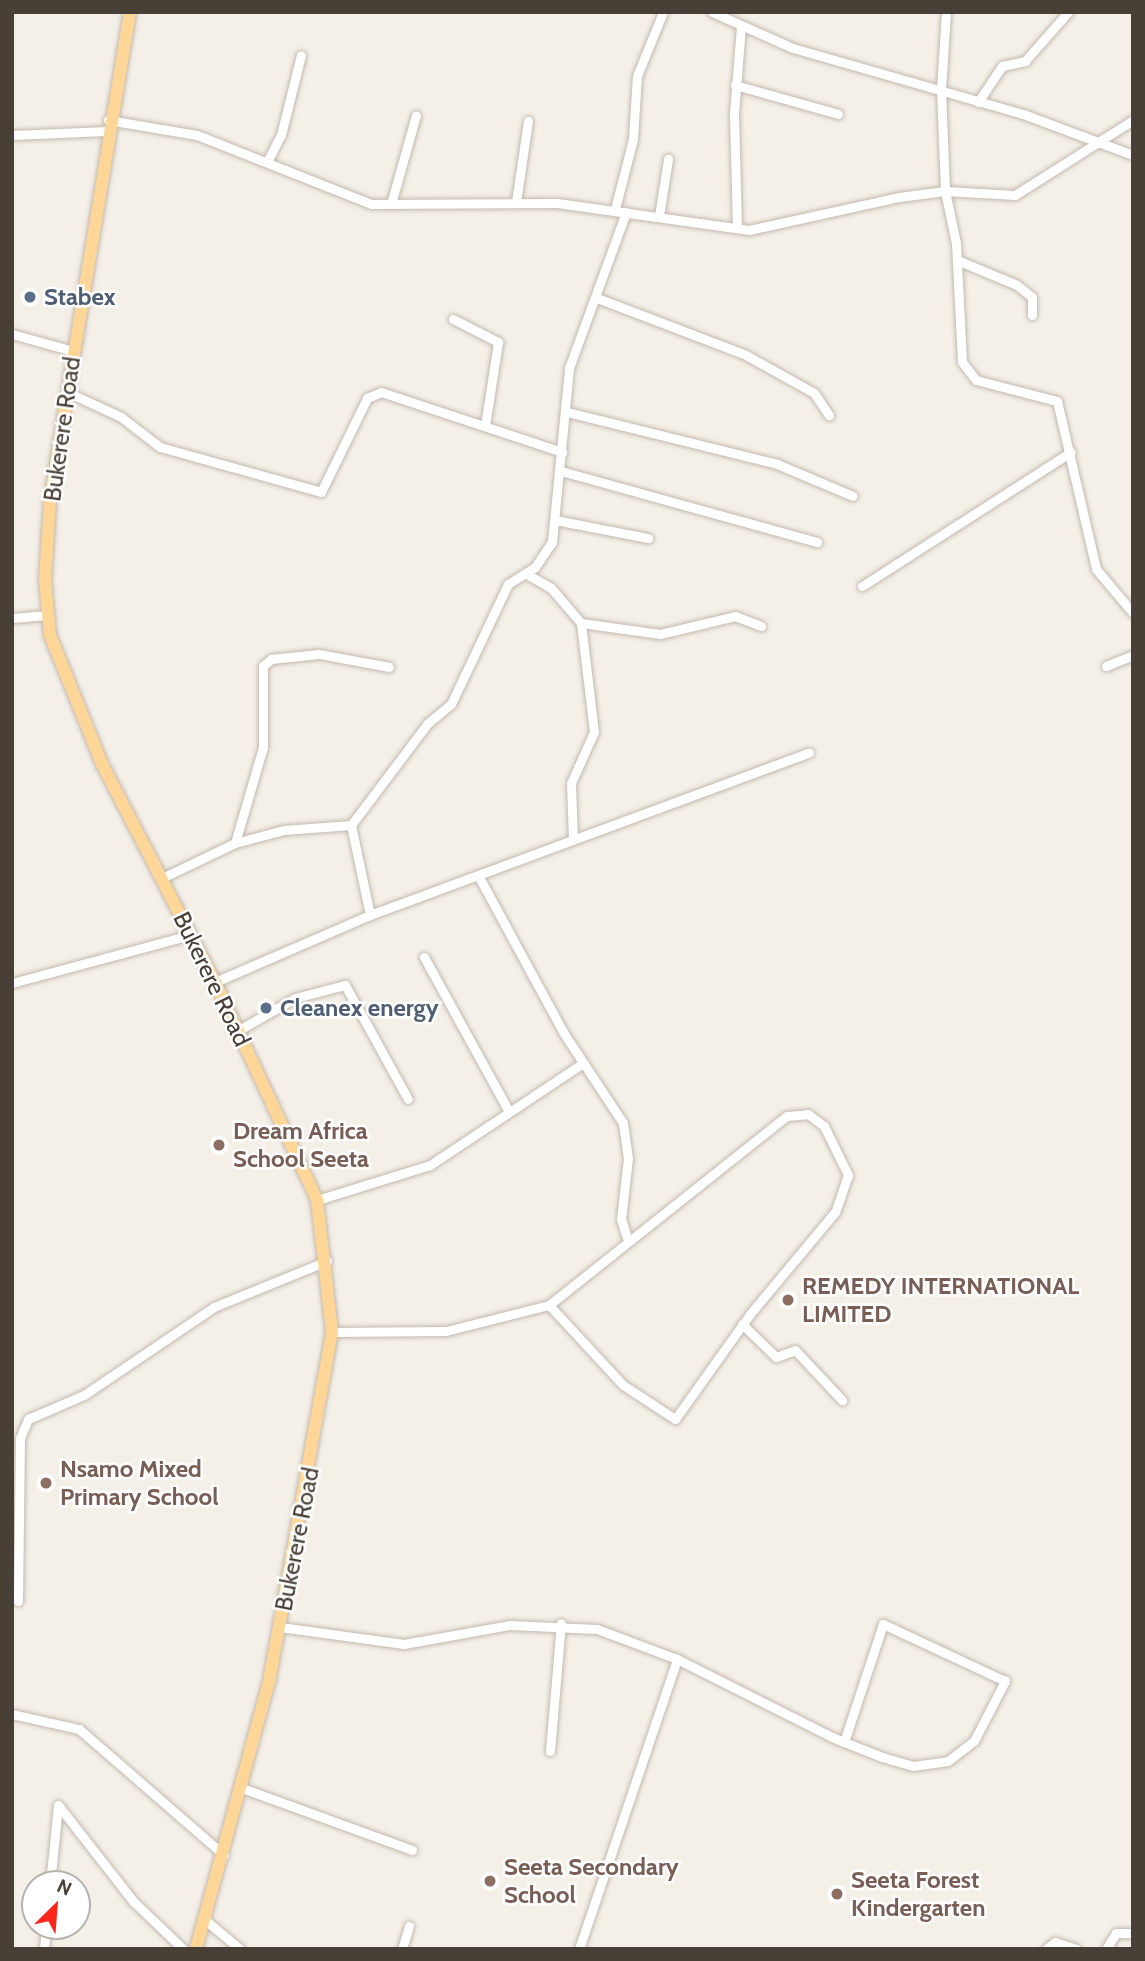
<!DOCTYPE html>
<style>
body{margin:0}
#map{position:relative;width:1145px;height:1961px;overflow:hidden;background:#f4f0e8;font-family:Cabin,sans-serif}
div>[style]{position:absolute}
.roads{filter:drop-shadow(0 0 2px #c3b9ae) drop-shadow(0 0 2px #c3b9ae)}
.minor>*{height:9px;margin:-4.5px;padding:0 4.5px;transform-origin:4.5px;border-radius:4.5px;background:#fff}
.major>*{height:12px;margin:-6px;padding:0 6px;transform-origin:6px;border-radius:6px;background:#fed798}
.dots>*{width:19px;height:19px;translate:-50% -50%;box-sizing:border-box;border:4px solid #fff;border-radius:50%}
span{translate:-50% -50%;white-space:nowrap;text-align:center;line-height:1.15;-webkit-text-stroke:5px #fff;paint-order:stroke}
.service-label{font-size:24px;color:#4e5e75;font-weight:700}
.left{translate:0 -50%;text-align:left}
.street-label{font-size:24px;color:#484037}
.education-label{font-size:24px;color:#785e54;font-weight:700}
.frame{position:absolute;inset:0;border:14px solid #484037;pointer-events:none}
.north{position:absolute;left:21px;top:1870px;width:70px;height:70px;box-sizing:border-box;background:#fff;border:2px solid #b6b3af;border-radius:50%;rotate:25deg;font-size:19px;font-weight:700;line-height:28px;text-align:center;color:#484037}
.north::after{content:'';display:block;margin:auto;width:24px;height:32px;background:#fa271a;clip-path:polygon(50% 0,100% 100%,50% 72%,0 100%)}
</style>
<div id="map">
<div class="roads">
<div class="minor">
<i style="left:712px;top:12px;width:89px;rotate:24deg"></i>
<i style="left:793px;top:48px;width:242px;rotate:16deg"></i>
<i style="left:1026px;top:115px;width:114px;rotate:20.5deg"></i>
<i style="left:946px;top:12px;width:78px;rotate:93.7deg"></i>
<i style="left:941px;top:90px;width:101px;rotate:87.7deg"></i>
<i style="left:945px;top:191px;width:53px;rotate:78.1deg"></i>
<i style="left:956px;top:243px;width:119px;rotate:87.1deg"></i>
<i style="left:962px;top:362px;width:23px;rotate:52deg"></i>
<i style="left:976px;top:380px;width:84px;rotate:14.5deg"></i>
<i style="left:1057px;top:401px;width:172px;rotate:76.9deg"></i>
<i style="left:1096px;top:569px;width:57px;rotate:49.9deg"></i>
<i style="left:735px;top:85px;width:107px;rotate:15.7deg"></i>
<i style="left:978px;top:102px;width:43px;rotate:-56.3deg"></i>
<i style="left:1002px;top:66px;width:24px;rotate:-12deg"></i>
<i style="left:1025px;top:61px;width:65px;rotate:-48.7deg"></i>
<i style="left:108px;top:120px;width:90px;rotate:9.6deg"></i>
<i style="left:197px;top:135px;width:187px;rotate:21.6deg"></i>
<i style="left:371px;top:204px;width:186px;rotate:-0.3deg"></i>
<i style="left:557px;top:203px;width:194px;rotate:8deg"></i>
<i style="left:749px;top:230px;width:154px;rotate:-12.4deg"></i>
<i style="left:899px;top:197px;width:46px;rotate:-7.4deg"></i>
<i style="left:945px;top:191px;width:70px;rotate:3.3deg"></i>
<i style="left:1015px;top:195px;width:140px;rotate:-32.4deg"></i>
<i style="left:12px;top:135px;width:95px;rotate:-2.4deg"></i>
<i style="left:267px;top:162px;width:30px;rotate:-63deg"></i>
<i style="left:281px;top:135px;width:82px;rotate:-76deg"></i>
<i style="left:516px;top:202px;width:82px;rotate:-81.6deg"></i>
<i style="left:391px;top:204px;width:92px;rotate:-74.3deg"></i>
<i style="left:615px;top:209px;width:72px;rotate:-75.6deg"></i>
<i style="left:633px;top:139px;width:63px;rotate:-86.4deg"></i>
<i style="left:637px;top:76px;width:69px;rotate:-67.9deg"></i>
<i style="left:659px;top:216px;width:58px;rotate:-81deg"></i>
<i style="left:737px;top:228px;width:115px;rotate:-91.5deg"></i>
<i style="left:734px;top:113px;width:87px;rotate:-85.4deg"></i>
<i style="left:957px;top:260px;width:65px;rotate:22.6deg"></i>
<i style="left:1017px;top:285px;width:19px;rotate:39deg"></i>
<i style="left:1032px;top:297px;width:18px;rotate:90deg"></i>
<i style="left:597px;top:298px;width:157px;rotate:20.9deg"></i>
<i style="left:744px;top:354px;width:80px;rotate:29.1deg"></i>
<i style="left:814px;top:393px;width:27px;rotate:56deg"></i>
<i style="left:453px;top:319px;width:51px;rotate:27.1deg"></i>
<i style="left:498px;top:342px;width:85px;rotate:98.8deg"></i>
<i style="left:12px;top:334px;width:63px;rotate:15.6deg"></i>
<i style="left:67px;top:392px;width:60px;rotate:24.8deg"></i>
<i style="left:121px;top:417px;width:49px;rotate:37.6deg"></i>
<i style="left:160px;top:447px;width:167px;rotate:15.6deg"></i>
<i style="left:321px;top:492px;width:105px;rotate:-63.9deg"></i>
<i style="left:367px;top:398px;width:15px;rotate:-23deg"></i>
<i style="left:381px;top:392px;width:191px;rotate:18.3deg"></i>
<i style="left:567px;top:412px;width:216px;rotate:13.9deg"></i>
<i style="left:777px;top:464px;width:82px;rotate:22.8deg"></i>
<i style="left:561px;top:471px;width:266px;rotate:15.5deg"></i>
<i style="left:555px;top:520px;width:95px;rotate:11deg"></i>
<i style="left:525px;top:573px;width:30px;rotate:30deg"></i>
<i style="left:551px;top:588px;width:46px;rotate:49.4deg"></i>
<i style="left:581px;top:623px;width:80px;rotate:7.9deg"></i>
<i style="left:660px;top:634px;width:77px;rotate:-13.5deg"></i>
<i style="left:735px;top:616px;width:28px;rotate:21deg"></i>
<i style="left:862px;top:586px;width:248px;rotate:-32.7deg"></i>
<i style="left:12px;top:618px;width:35px;rotate:-5deg"></i>
<i style="left:1106px;top:666px;width:29px;rotate:-22deg"></i>
<i style="left:351px;top:825px;width:92px;rotate:78.1deg"></i>
<i style="left:573px;top:840px;width:57px;rotate:-92deg"></i>
<i style="left:571px;top:783px;width:56px;rotate:-65.7deg"></i>
<i style="left:594px;top:732px;width:110px;rotate:-96.8deg"></i>
<i style="left:235px;top:843px;width:100px;rotate:-73.7deg"></i>
<i style="left:263px;top:747px;width:81px;rotate:-90deg"></i>
<i style="left:263px;top:666px;width:11px;rotate:-41deg"></i>
<i style="left:271px;top:659px;width:48px;rotate:-5.9deg"></i>
<i style="left:319px;top:654px;width:71px;rotate:10.5deg"></i>
<i style="left:164px;top:877px;width:79px;rotate:-25.6deg"></i>
<i style="left:235px;top:843px;width:51px;rotate:-14.9deg"></i>
<i style="left:284px;top:830px;width:67px;rotate:-4.3deg"></i>
<i style="left:351px;top:825px;width:126px;rotate:-53deg"></i>
<i style="left:427px;top:724px;width:31px;rotate:-40deg"></i>
<i style="left:451px;top:704px;width:133px;rotate:-64.6deg"></i>
<i style="left:508px;top:584px;width:32px;rotate:-32deg"></i>
<i style="left:535px;top:567px;width:30px;rotate:-56deg"></i>
<i style="left:552px;top:542px;width:175px;rotate:-84.4deg"></i>
<i style="left:569px;top:368px;width:166px;rotate:-69.9deg"></i>
<i style="left:479px;top:877px;width:176px;rotate:61.5deg"></i>
<i style="left:563px;top:1032px;width:109px;rotate:56.6deg"></i>
<i style="left:623px;top:1123px;width:35px;rotate:82deg"></i>
<i style="left:628px;top:1158px;width:61px;rotate:96.5deg"></i>
<i style="left:621px;top:1219px;width:20px;rotate:72deg"></i>
<i style="left:424px;top:957px;width:172px;rotate:61.2deg"></i>
<i style="left:215px;top:982px;width:169px;rotate:-23.4deg"></i>
<i style="left:370px;top:915px;width:468px;rotate:-20.3deg"></i>
<i style="left:12px;top:983px;width:184px;rotate:-15.1deg"></i>
<i style="left:237px;top:1031px;width:67px;rotate:-29.6deg"></i>
<i style="left:295px;top:998px;width:52px;rotate:-14.6deg"></i>
<i style="left:345px;top:985px;width:130px;rotate:61.1deg"></i>
<i style="left:317px;top:1200px;width:118px;rotate:-17.2deg"></i>
<i style="left:430px;top:1165px;width:184px;rotate:-33.7deg"></i>
<i style="left:742px;top:1324px;width:47px;rotate:44.1deg"></i>
<i style="left:776px;top:1357px;width:20px;rotate:-20deg"></i>
<i style="left:795px;top:1350px;width:69px;rotate:46.8deg"></i>
<i style="left:332px;top:1332px;width:114px;rotate:-0.5deg"></i>
<i style="left:446px;top:1331px;width:106px;rotate:-14.2deg"></i>
<i style="left:549px;top:1305px;width:304px;rotate:-38.5deg"></i>
<i style="left:787px;top:1116px;width:21px;rotate:-5deg"></i>
<i style="left:808px;top:1114px;width:20px;rotate:37deg"></i>
<i style="left:824px;top:1126px;width:55px;rotate:63.9deg"></i>
<i style="left:848px;top:1175px;width:39px;rotate:109deg"></i>
<i style="left:835px;top:1212px;width:133px;rotate:129.8deg"></i>
<i style="left:750px;top:1314px;width:129px;rotate:125.5deg"></i>
<i style="left:675px;top:1419px;width:62px;rotate:-146.8deg"></i>
<i style="left:623px;top:1385px;width:109px;rotate:-132.8deg"></i>
<i style="left:18px;top:1601px;width:163px;rotate:-89.3deg"></i>
<i style="left:20px;top:1438px;width:21px;rotate:-67deg"></i>
<i style="left:28px;top:1419px;width:61px;rotate:-23.2deg"></i>
<i style="left:84px;top:1395px;width:157px;rotate:-34.1deg"></i>
<i style="left:214px;top:1307px;width:122px;rotate:-22.2deg"></i>
<i style="left:280px;top:1627px;width:125px;rotate:7.8deg"></i>
<i style="left:404px;top:1644px;width:108px;rotate:-10.2deg"></i>
<i style="left:510px;top:1625px;width:87px;rotate:2.6deg"></i>
<i style="left:597px;top:1629px;width:85px;rotate:20.6deg"></i>
<i style="left:677px;top:1659px;width:174px;rotate:26.7deg"></i>
<i style="left:832px;top:1737px;width:13px;rotate:23deg"></i>
<i style="left:844px;top:1742px;width:41px;rotate:21.5deg"></i>
<i style="left:882px;top:1757px;width:32px;rotate:16deg"></i>
<i style="left:913px;top:1766px;width:35px;rotate:-8deg"></i>
<i style="left:948px;top:1761px;width:33px;rotate:-38deg"></i>
<i style="left:974px;top:1741px;width:68px;rotate:-62.7deg"></i>
<i style="left:1005px;top:1681px;width:135px;rotate:-155deg"></i>
<i style="left:883px;top:1624px;width:124px;rotate:108.3deg"></i>
<i style="left:12px;top:1714px;width:69px;rotate:12.6deg"></i>
<i style="left:79px;top:1729px;width:192px;rotate:41deg"></i>
<i style="left:550px;top:1751px;width:128px;rotate:-85.1deg"></i>
<i style="left:242px;top:1788px;width:181px;rotate:20deg"></i>
<i style="left:50px;top:1884px;width:79px;rotate:-84.2deg"></i>
<i style="left:58px;top:1805px;width:122px;rotate:52deg"></i>
<i style="left:133px;top:1901px;width:69px;rotate:43.8deg"></i>
<i style="left:204px;top:1919px;width:47px;rotate:39.8deg"></i>
<i style="left:44px;top:1949px;width:23px;rotate:-85deg"></i>
<i style="left:402px;top:1949px;width:24px;rotate:-73deg"></i>
<i style="left:579px;top:1949px;width:306px;rotate:-71.3deg"></i>
<i style="left:1046px;top:1949px;width:11px;rotate:-38deg"></i>
<i style="left:1055px;top:1942px;width:22px;rotate:18deg"></i>
<i style="left:1106px;top:1949px;width:19px;rotate:-58deg"></i>
<i style="left:1116px;top:1933px;width:17px"></i>
</div>
<div class="major">
<i style="left:130px;top:12px;width:496px;rotate:99.3deg"></i>
<i style="left:50px;top:501px;width:79px;rotate:93.6deg"></i>
<i style="left:45px;top:580px;width:55px;rotate:84.8deg"></i>
<i style="left:50px;top:635px;width:139px;rotate:68deg"></i>
<i style="left:102px;top:764px;width:246px;rotate:62.6deg"></i>
<i style="left:215px;top:982px;width:241px;rotate:64.9deg"></i>
<i style="left:317px;top:1200px;width:133px;rotate:83.5deg"></i>
<i style="left:332px;top:1332px;width:352px;rotate:100.2deg"></i>
<i style="left:270px;top:1678px;width:281px;rotate:105.3deg"></i>
</div>
</div>
<div class="dots">
<i style="left:30px;top:297px;background:#5c6f8a"></i>
<i style="left:266px;top:1008px;background:#5c6f8a"></i>
<i style="left:219px;top:1145px;background:#8d6e63"></i>
<i style="left:788px;top:1300px;background:#8d6e63"></i>
<i style="left:46px;top:1483px;background:#8d6e63"></i>
<i style="left:490px;top:1881px;background:#8d6e63"></i>
<i style="left:837px;top:1894px;background:#8d6e63"></i>
</div>
<div class="service-label">
<span class="left" style="left:44px;top:297px">Stabex</span>
<span class="left" style="left:280px;top:1008px">Cleanex energy</span>
</div>
<div class="street-label">
<span style="left:62px;top:429px;rotate:-82deg">Bukerere Road</span>
<span style="left:212px;top:979px;rotate:64deg">Bukerere Road</span>
<span style="left:297px;top:1539px;rotate:-79deg">Bukerere Road</span>
</div>
<div class="education-label">
<span class="left" style="left:233px;top:1145px">Dream Africa<br>School Seeta</span>
<span class="left" style="left:802px;top:1300px">REMEDY INTERNATIONAL<br>LIMITED</span>
<span class="left" style="left:60px;top:1483px">Nsamo Mixed<br>Primary School</span>
<span class="left" style="left:504px;top:1881px">Seeta Secondary<br>School</span>
<span class="left" style="left:851px;top:1894px">Seeta Forest<br>Kindergarten</span>
</div>
<div class="frame"></div>
<div class="north">N</div>
</div>
